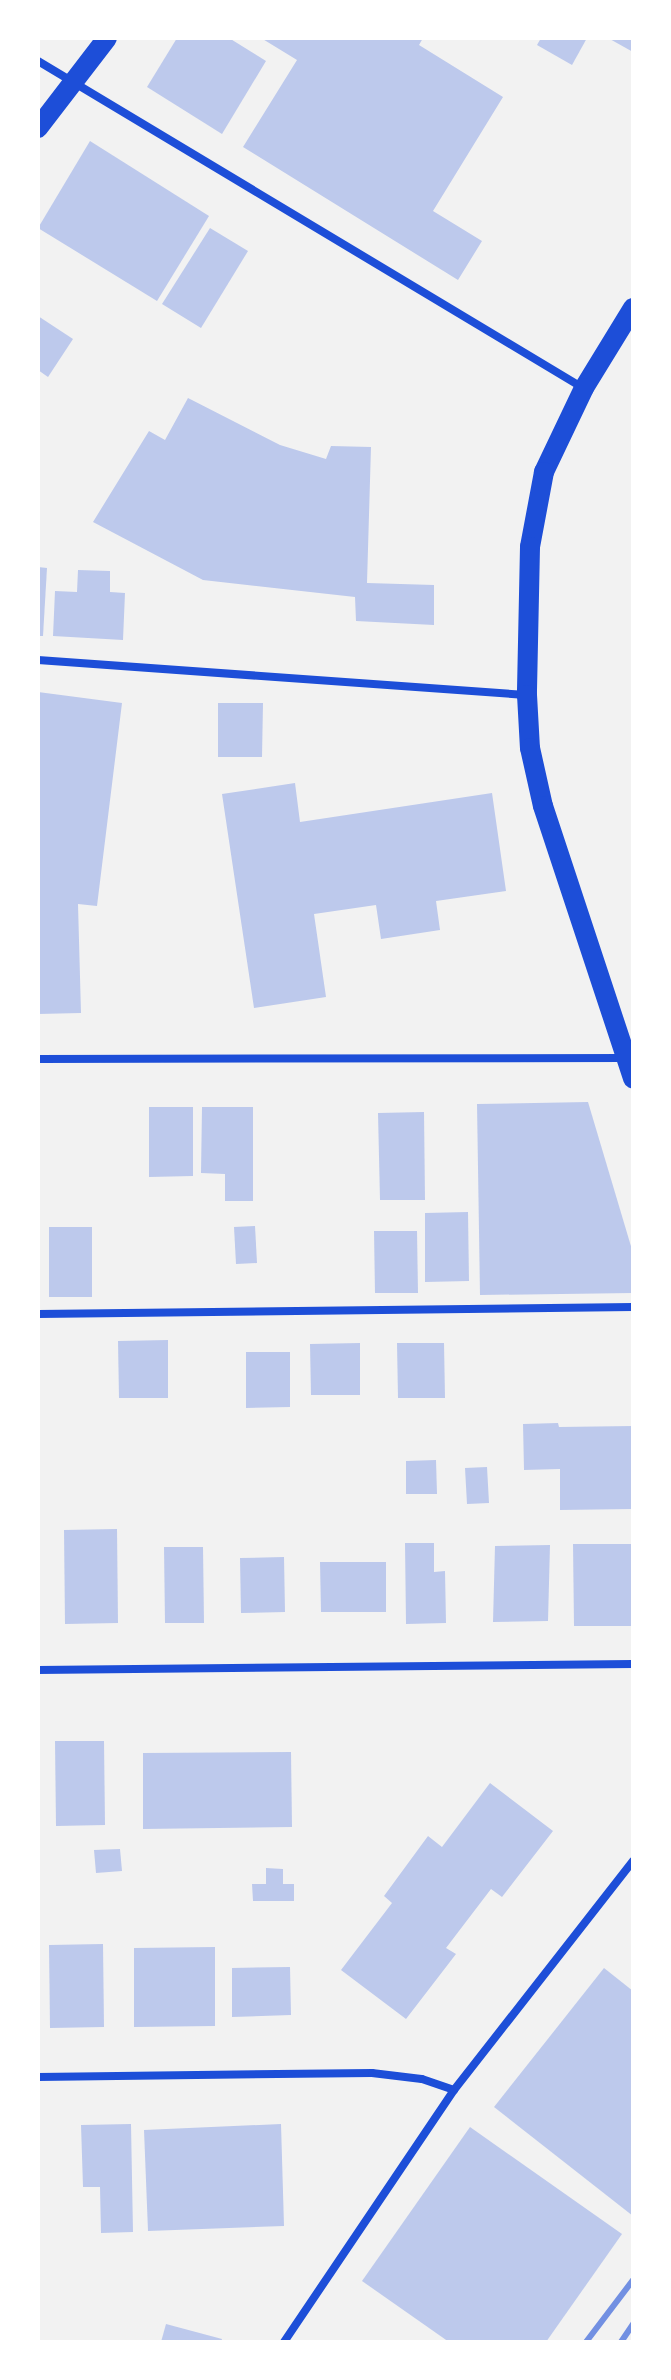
<!DOCTYPE html>
<style>
body{margin:0}
#map{position:relative;width:671px;height:2380px;overflow:hidden;background:#f2f2f2;font-family:Commissioner,sans-serif}
div>[style]{position:absolute}
.building>*{inset:0;background:#bdc9ec}
.minor>*{height:8px;margin:-4px;padding:0 4px;transform-origin:4px;border-radius:4px;background:#1d4ed8}
.primary>*{height:20px;margin:-10px;padding:0 10px;transform-origin:10px;border-radius:10px;background:#1d4ed8}
.rail>*{height:6px;margin:-3px;padding:0 3px;transform-origin:3px;border-radius:3px;background:#7290e2}
span{translate:-50% -50%;white-space:nowrap;text-align:center;line-height:1.15;-webkit-text-stroke:6px #fff;paint-order:stroke}
.frame{position:absolute;inset:0;border:40px solid #fff;pointer-events:none}
</style>
<div id="map">
<div class="building">
<i style="clip-path:polygon(177px 38px,229px 38px,266px 61px,222px 134px,147px 87px)"></i>
<i style="clip-path:polygon(261px 38px,423px 38px,419px 45px,503px 97px,433px 211px,482px 241px,458px 280px,243px 147px,297px 60px)"></i>
<i style="clip-path:polygon(541px 38px,587px 38px,572px 65px,537px 45px)"></i>
<i style="clip-path:polygon(608px 38px,633px 38px,633px 52px)"></i>
<i style="clip-path:polygon(90px 141px,209px 216px,157px 301px,38px 228px)"></i>
<i style="clip-path:polygon(210px 228px,248px 251px,201px 328px,162px 304px)"></i>
<i style="clip-path:polygon(38px 316px,73px 339px,48px 377px,38px 370px)"></i>
<i style="clip-path:polygon(188px 398px,280px 445px,326px 459px,331px 446px,371px 447px,367px 583px,434px 585px,434px 625px,356px 621px,355px 597px,203px 580px,93px 522px,149px 431px,165px 440px)"></i>
<i style="clip-path:polygon(38px 567px,47px 568px,43px 636px,38px 636px)"></i>
<i style="clip-path:polygon(78px 570px,110px 571px,110px 592px,125px 593px,123px 640px,53px 636px,55px 591px,77px 592px)"></i>
<i style="clip-path:polygon(38px 692px,122px 703px,97px 906px,78px 904px,81px 1013px,38px 1014px)"></i>
<i style="clip-path:polygon(218px 703px,263px 703px,262px 757px,218px 757px)"></i>
<i style="clip-path:polygon(295px 783px,300px 822px,492px 793px,506px 891px,436px 901px,440px 930px,381px 939px,376px 905px,314px 914px,326px 997px,254px 1008px,222px 794px)"></i>
<i style="clip-path:polygon(588px 1102px,633px 1253px,633px 1293px,480px 1295px,477px 1104px)"></i>
<i style="clip-path:polygon(149px 1107px,193px 1107px,193px 1176px,149px 1177px)"></i>
<i style="clip-path:polygon(202px 1107px,253px 1107px,253px 1201px,225px 1201px,225px 1174px,201px 1173px)"></i>
<i style="clip-path:polygon(424px 1112px,425px 1200px,380px 1200px,378px 1113px)"></i>
<i style="clip-path:polygon(468px 1212px,469px 1281px,425px 1282px,425px 1213px)"></i>
<i style="clip-path:polygon(255px 1226px,257px 1263px,236px 1264px,234px 1227px)"></i>
<i style="clip-path:polygon(49px 1227px,92px 1227px,92px 1297px,49px 1297px)"></i>
<i style="clip-path:polygon(374px 1231px,417px 1231px,418px 1293px,375px 1293px)"></i>
<i style="clip-path:polygon(168px 1340px,168px 1398px,119px 1398px,118px 1341px)"></i>
<i style="clip-path:polygon(360px 1343px,360px 1395px,311px 1395px,310px 1344px)"></i>
<i style="clip-path:polygon(397px 1343px,444px 1343px,445px 1398px,398px 1398px)"></i>
<i style="clip-path:polygon(246px 1352px,290px 1352px,290px 1407px,246px 1408px)"></i>
<i style="clip-path:polygon(558px 1423px,559px 1427px,633px 1426px,633px 1509px,560px 1510px,560px 1469px,524px 1470px,523px 1424px)"></i>
<i style="clip-path:polygon(436px 1460px,437px 1494px,406px 1494px,406px 1461px)"></i>
<i style="clip-path:polygon(487px 1467px,489px 1503px,467px 1504px,465px 1468px)"></i>
<i style="clip-path:polygon(117px 1529px,118px 1623px,65px 1624px,64px 1530px)"></i>
<i style="clip-path:polygon(405px 1543px,434px 1543px,434px 1572px,445px 1571px,446px 1623px,406px 1624px)"></i>
<i style="clip-path:polygon(573px 1544px,633px 1544px,633px 1626px,574px 1626px)"></i>
<i style="clip-path:polygon(550px 1545px,548px 1621px,493px 1622px,495px 1546px)"></i>
<i style="clip-path:polygon(164px 1547px,203px 1547px,204px 1623px,165px 1623px)"></i>
<i style="clip-path:polygon(284px 1557px,285px 1612px,241px 1613px,240px 1558px)"></i>
<i style="clip-path:polygon(320px 1562px,386px 1562px,386px 1612px,321px 1612px)"></i>
<i style="clip-path:polygon(55px 1741px,104px 1741px,105px 1825px,56px 1826px)"></i>
<i style="clip-path:polygon(291px 1752px,292px 1827px,143px 1829px,143px 1753px)"></i>
<i style="clip-path:polygon(490px 1783px,553px 1831px,502px 1897px,491px 1889px,446px 1948px,456px 1954px,406px 2019px,341px 1970px,392px 1903px,384px 1896px,428px 1836px,442px 1847px)"></i>
<i style="clip-path:polygon(120px 1849px,122px 1871px,96px 1873px,94px 1850px)"></i>
<i style="clip-path:polygon(266px 1868px,283px 1869px,283px 1884px,294px 1884px,294px 1901px,253px 1901px,252px 1884px,266px 1884px)"></i>
<i style="clip-path:polygon(103px 1944px,104px 2027px,50px 2028px,49px 1945px)"></i>
<i style="clip-path:polygon(215px 1947px,215px 2026px,134px 2027px,134px 1948px)"></i>
<i style="clip-path:polygon(290px 1967px,291px 2015px,232px 2017px,232px 1968px)"></i>
<i style="clip-path:polygon(604px 1968px,633px 1991px,633px 2216px,494px 2107px)"></i>
<i style="clip-path:polygon(131px 2124px,133px 2232px,101px 2233px,100px 2187px,83px 2187px,81px 2125px)"></i>
<i style="clip-path:polygon(281px 2124px,284px 2226px,148px 2231px,144px 2130px)"></i>
<i style="clip-path:polygon(470px 2127px,622px 2234px,546px 2342px,449px 2342px,362px 2281px)"></i>
<i style="clip-path:polygon(166px 2324px,222px 2339px,221px 2342px,161px 2342px)"></i>
</div>
<div class="minor">
<i style="left:38px;top:61px;width:636px;rotate:30.96deg"></i>
<i style="left:38px;top:660px;width:489px;rotate:4.1deg"></i>
<i style="left:38px;top:1059px;width:587px;rotate:-0.1deg"></i>
<i style="left:38px;top:1314px;width:595px;rotate:-0.67deg"></i>
<i style="left:38px;top:1670px;width:595px;rotate:-0.58deg"></i>
<i style="left:38px;top:2077px;width:334px;rotate:-0.7deg"></i>
<i style="left:372px;top:2073px;width:50px;rotate:6.8deg"></i>
<i style="left:422px;top:2079px;width:34px;rotate:19deg"></i>
<i style="left:284px;top:2342px;width:304px;rotate:-56deg"></i>
<i style="left:454px;top:2090px;width:291px;rotate:-52deg"></i>
</div>
<div class="primary">
<i style="left:38px;top:128px;width:113px;rotate:-52.5deg"></i>
<i style="left:633px;top:308px;width:94px;rotate:121.5deg"></i>
<i style="left:584px;top:388px;width:93px;rotate:115.5deg"></i>
<i style="left:544px;top:472px;width:76px;rotate:100.6deg"></i>
<i style="left:530px;top:547px;width:148px;rotate:91.2deg"></i>
<i style="left:527px;top:695px;width:53px;rotate:86.8deg"></i>
<i style="left:530px;top:748px;width:59px;rotate:77.4deg"></i>
<i style="left:543px;top:806px;width:287px;rotate:71.7deg"></i>
</div>
<div class="rail">
<i style="left:586px;top:2342px;width:78px;rotate:-52.8deg"></i>
<i style="left:621px;top:2342px;width:22px;rotate:-56deg"></i>
</div>
<div class="frame"></div>
</div>
